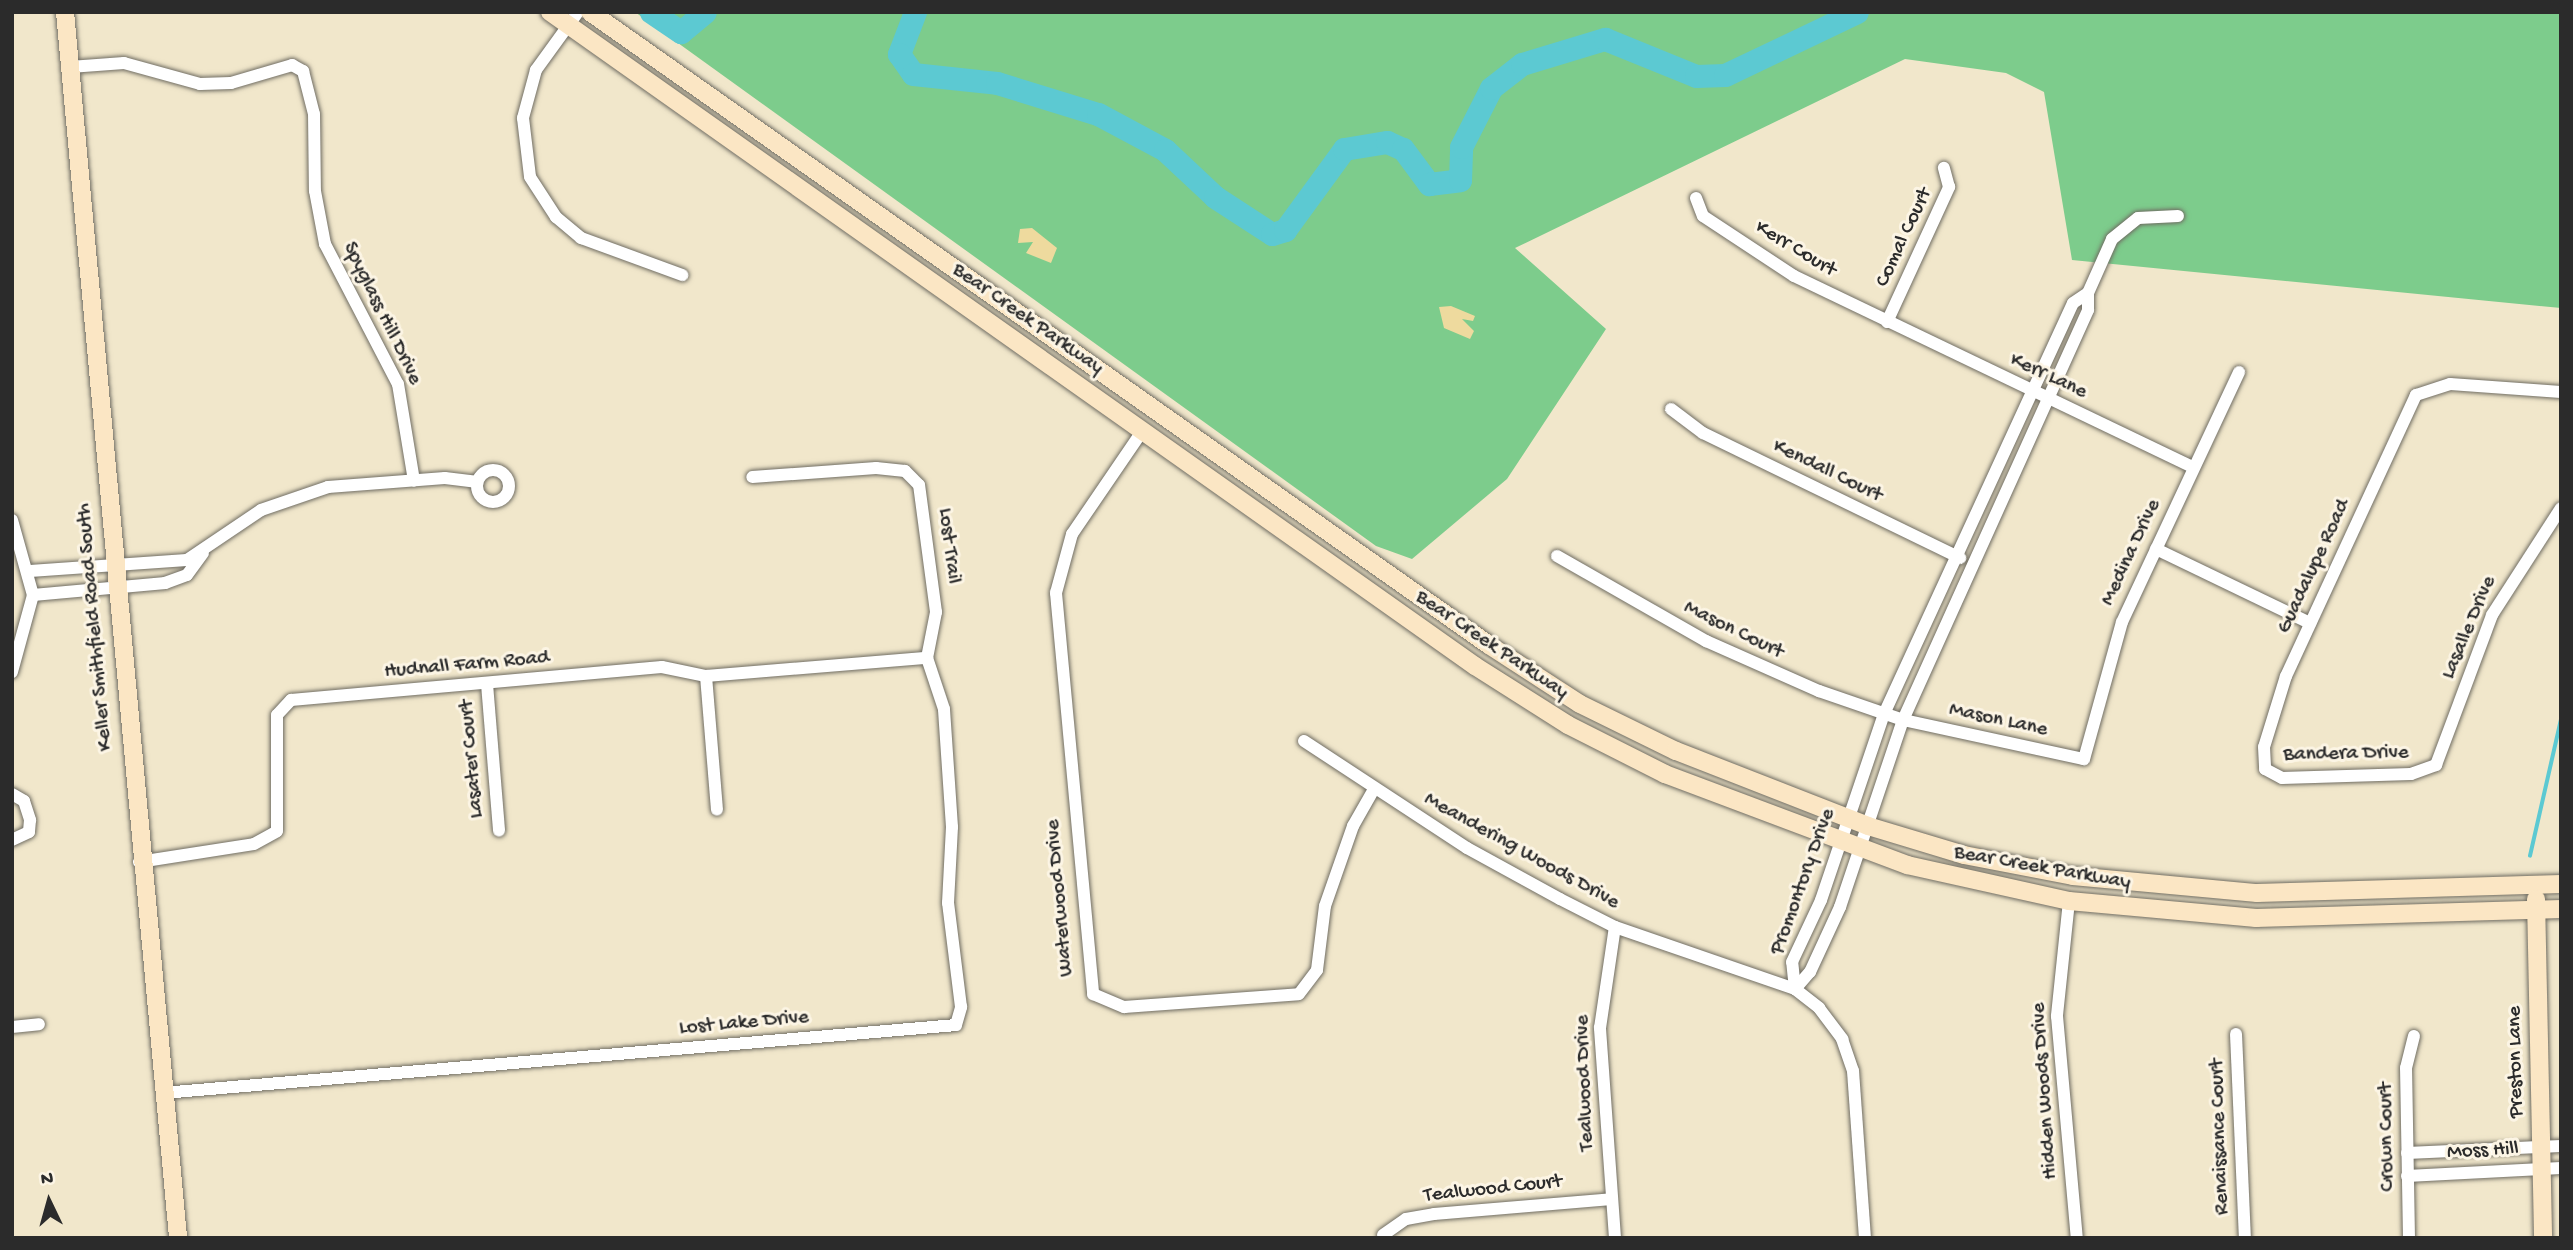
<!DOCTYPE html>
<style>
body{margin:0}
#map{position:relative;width:2573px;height:1250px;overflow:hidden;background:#f1e7cb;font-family:"Gochi Hand",sans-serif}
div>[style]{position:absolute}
.green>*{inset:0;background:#7dcc8c}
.sand>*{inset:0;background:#eeda9e}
.stream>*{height:3.5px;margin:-1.75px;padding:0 1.75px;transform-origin:1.75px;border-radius:1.75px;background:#5cc9d2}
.river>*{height:23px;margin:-11.5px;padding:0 11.5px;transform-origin:11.5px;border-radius:11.5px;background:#5cc9d2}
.roads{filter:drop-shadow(0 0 2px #706d63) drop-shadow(0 0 2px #706d63)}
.street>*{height:12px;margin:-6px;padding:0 6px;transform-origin:6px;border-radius:6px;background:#fff}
.street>.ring{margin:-6px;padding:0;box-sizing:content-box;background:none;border:12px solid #fff;border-radius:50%}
.secondary>*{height:18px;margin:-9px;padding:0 9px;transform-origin:9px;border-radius:9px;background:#fbe6c4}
span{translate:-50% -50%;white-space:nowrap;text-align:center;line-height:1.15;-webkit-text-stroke:6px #fcf5e5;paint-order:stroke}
.street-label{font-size:21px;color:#2b2b2b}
.frame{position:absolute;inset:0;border:14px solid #2b2b2b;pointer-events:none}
.north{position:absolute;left:14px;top:1166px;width:70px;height:70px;-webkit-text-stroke:5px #fcf5e5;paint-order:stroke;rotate:355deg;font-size:19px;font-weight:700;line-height:28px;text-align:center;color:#2b2b2b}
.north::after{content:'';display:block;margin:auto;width:24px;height:32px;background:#2b2b2b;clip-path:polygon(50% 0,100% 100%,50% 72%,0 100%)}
</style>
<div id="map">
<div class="green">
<i style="clip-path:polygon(635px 12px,2561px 12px,2561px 308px,2072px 260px,2044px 92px,2006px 73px,1905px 59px,1515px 248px,1606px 329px,1507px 479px,1412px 559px,1376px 546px)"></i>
</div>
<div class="sand">
<i style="clip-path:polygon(1032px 228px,1057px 248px,1051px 263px,1026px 253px,1033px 242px,1018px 243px,1020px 229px)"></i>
<i style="clip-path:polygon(1451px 306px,1475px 316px,1473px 321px,1462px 319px,1474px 331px,1470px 339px,1444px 328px,1439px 307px)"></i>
</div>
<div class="stream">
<i style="left:2530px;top:856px;width:139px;rotate:-77.2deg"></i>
</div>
<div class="river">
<i style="left:651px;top:12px;width:36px;rotate:34deg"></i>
<i style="left:681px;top:32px;width:31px;rotate:-40deg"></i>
<i style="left:915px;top:12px;width:45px;rotate:110.9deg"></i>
<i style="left:899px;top:54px;width:24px;rotate:55deg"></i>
<i style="left:913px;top:74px;width:84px;rotate:6.1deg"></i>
<i style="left:997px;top:83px;width:106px;rotate:17.1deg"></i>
<i style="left:1098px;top:114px;width:76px;rotate:28.2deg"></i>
<i style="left:1165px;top:150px;width:69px;rotate:43.2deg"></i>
<i style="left:1215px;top:197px;width:68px;rotate:33deg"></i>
<i style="left:1272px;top:234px;width:14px;rotate:-17deg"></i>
<i style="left:1285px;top:230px;width:100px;rotate:-53.9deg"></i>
<i style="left:1344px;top:149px;width:44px;rotate:-9.2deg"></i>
<i style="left:1387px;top:142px;width:17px;rotate:24deg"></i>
<i style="left:1403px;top:149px;width:44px;rotate:53.4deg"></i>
<i style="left:1429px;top:184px;width:31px;rotate:-7deg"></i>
<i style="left:1460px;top:180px;width:33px;rotate:-88deg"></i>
<i style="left:1461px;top:147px;width:66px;rotate:-63deg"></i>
<i style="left:1491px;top:88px;width:39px;rotate:-38deg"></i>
<i style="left:1522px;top:64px;width:87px;rotate:-16.8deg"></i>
<i style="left:1605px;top:39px;width:98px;rotate:22.1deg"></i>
<i style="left:1696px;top:76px;width:29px;rotate:-2deg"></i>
<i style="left:1725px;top:75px;width:146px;rotate:-25.5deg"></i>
</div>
<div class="roads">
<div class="street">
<i style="left:578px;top:12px;width:72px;rotate:125.9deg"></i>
<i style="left:536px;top:70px;width:50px;rotate:105.2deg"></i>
<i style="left:523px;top:118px;width:59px;rotate:83.2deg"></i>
<i style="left:530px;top:177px;width:48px;rotate:57deg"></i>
<i style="left:556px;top:217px;width:33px;rotate:40deg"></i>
<i style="left:581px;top:238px;width:108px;rotate:20.1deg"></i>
<i style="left:70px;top:67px;width:54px;rotate:-4.2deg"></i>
<i style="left:124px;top:63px;width:79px;rotate:15.4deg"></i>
<i style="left:200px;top:84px;width:31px;rotate:-2deg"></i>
<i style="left:231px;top:83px;width:64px;rotate:-16.4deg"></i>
<i style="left:292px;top:65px;width:13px;rotate:29deg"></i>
<i style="left:303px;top:71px;width:44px;rotate:75.7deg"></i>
<i style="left:314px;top:114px;width:77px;rotate:89.3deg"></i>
<i style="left:315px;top:191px;width:54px;rotate:79.3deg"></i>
<i style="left:325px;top:244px;width:158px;rotate:62.5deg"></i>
<i style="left:398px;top:384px;width:98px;rotate:80.6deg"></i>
<i style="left:1696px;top:198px;width:19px;rotate:69deg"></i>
<i style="left:1703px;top:216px;width:109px;rotate:33.4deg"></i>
<i style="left:1794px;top:276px;width:442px;rotate:25.6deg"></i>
<i style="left:1887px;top:322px;width:149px;rotate:-65.3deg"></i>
<i style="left:1949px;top:187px;width:20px;rotate:-105deg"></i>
<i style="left:2561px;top:392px;width:111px;rotate:-175.9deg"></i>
<i style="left:2450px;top:384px;width:36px;rotate:162deg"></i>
<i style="left:2416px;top:395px;width:310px;rotate:114.8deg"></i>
<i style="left:2286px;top:676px;width:74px;rotate:107.2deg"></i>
<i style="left:2264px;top:747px;width:22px;rotate:87deg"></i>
<i style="left:2265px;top:769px;width:19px;rotate:28deg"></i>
<i style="left:2282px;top:778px;width:129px;rotate:-1.8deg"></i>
<i style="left:2411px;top:774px;width:27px;rotate:-20deg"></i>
<i style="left:2436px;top:765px;width:160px;rotate:-69.5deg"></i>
<i style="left:2492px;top:615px;width:127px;rotate:-57.2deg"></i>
<i style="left:1671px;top:409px;width:40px;rotate:37deg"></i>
<i style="left:1703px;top:433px;width:286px;rotate:25.9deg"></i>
<i style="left:1143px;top:430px;width:126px;rotate:124.3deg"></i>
<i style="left:1072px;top:534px;width:61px;rotate:105.2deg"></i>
<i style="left:1056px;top:593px;width:403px;rotate:84.7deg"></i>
<i style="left:1093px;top:994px;width:34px;rotate:23deg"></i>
<i style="left:1124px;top:1007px;width:175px;rotate:-4.2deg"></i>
<i style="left:1299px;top:994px;width:30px;rotate:-53deg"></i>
<i style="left:1317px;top:970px;width:64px;rotate:-82.9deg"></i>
<i style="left:1325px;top:906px;width:85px;rotate:-70.7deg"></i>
<i style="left:1353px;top:826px;width:43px;rotate:-60.4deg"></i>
<i class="ring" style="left:477px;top:470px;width:20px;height:20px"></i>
<i style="left:12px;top:520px;width:78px;rotate:74.4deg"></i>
<i style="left:33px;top:595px;width:80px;rotate:105.3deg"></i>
<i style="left:2156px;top:549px;width:171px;rotate:25.7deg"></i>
<i style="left:1557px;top:556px;width:172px;rotate:29.7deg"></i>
<i style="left:1706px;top:641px;width:124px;rotate:23.9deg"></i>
<i style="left:1819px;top:691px;width:89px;rotate:19deg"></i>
<i style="left:1903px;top:720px;width:185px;rotate:12.2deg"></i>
<i style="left:2084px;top:759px;width:142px;rotate:-74.5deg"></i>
<i style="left:2122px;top:622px;width:276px;rotate:-64.9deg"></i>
<i style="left:30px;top:571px;width:157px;rotate:-4deg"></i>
<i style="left:187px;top:560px;width:89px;rotate:-34deg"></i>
<i style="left:261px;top:510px;width:71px;rotate:-18.9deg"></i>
<i style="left:328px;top:487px;width:117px;rotate:-4.4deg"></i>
<i style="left:445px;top:478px;width:31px;rotate:7deg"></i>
<i style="left:33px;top:595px;width:133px;rotate:-5.2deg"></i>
<i style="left:165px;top:583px;width:23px;rotate:-20deg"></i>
<i style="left:187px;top:575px;width:27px;rotate:-54deg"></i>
<i style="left:706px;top:676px;width:134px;rotate:85.3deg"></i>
<i style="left:487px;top:684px;width:147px;rotate:85.3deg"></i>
<i style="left:1304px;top:741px;width:195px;rotate:33.3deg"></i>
<i style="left:1467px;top:848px;width:106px;rotate:28.7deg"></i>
<i style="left:1560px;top:899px;width:62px;rotate:27deg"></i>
<i style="left:1615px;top:927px;width:190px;rotate:19deg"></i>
<i style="left:1795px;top:989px;width:31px;rotate:38deg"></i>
<i style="left:1819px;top:1008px;width:39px;rotate:53deg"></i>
<i style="left:1842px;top:1039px;width:34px;rotate:71deg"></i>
<i style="left:1853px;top:1071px;width:167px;rotate:85.9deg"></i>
<i style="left:12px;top:794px;width:14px;rotate:30deg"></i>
<i style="left:24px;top:801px;width:20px;rotate:72deg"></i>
<i style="left:30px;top:820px;width:12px;rotate:95deg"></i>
<i style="left:29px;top:832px;width:19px;rotate:155deg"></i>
<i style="left:139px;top:862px;width:116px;rotate:-8.9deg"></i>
<i style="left:254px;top:844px;width:26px;rotate:-29deg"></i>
<i style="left:277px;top:831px;width:116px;rotate:-90deg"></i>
<i style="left:277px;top:715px;width:21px;rotate:-47deg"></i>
<i style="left:291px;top:700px;width:372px;rotate:-5.1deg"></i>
<i style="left:662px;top:667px;width:45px;rotate:11.6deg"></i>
<i style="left:706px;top:676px;width:222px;rotate:-4.7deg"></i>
<i style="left:2069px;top:901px;width:116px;rotate:96deg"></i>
<i style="left:2057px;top:1016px;width:223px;rotate:84.9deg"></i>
<i style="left:1795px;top:989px;width:23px;rotate:-49deg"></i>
<i style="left:1810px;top:972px;width:72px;rotate:-65.2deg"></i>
<i style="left:1840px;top:907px;width:197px;rotate:-71.4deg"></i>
<i style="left:1903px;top:720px;width:450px;rotate:-65.7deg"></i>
<i style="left:2088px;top:310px;width:17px;rotate:-90deg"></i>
<i style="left:2088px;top:293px;width:59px;rotate:-66deg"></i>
<i style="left:2112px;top:239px;width:33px;rotate:-39deg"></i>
<i style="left:2138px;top:218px;width:40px;rotate:-2.9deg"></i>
<i style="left:1795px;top:989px;width:27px;rotate:-96deg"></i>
<i style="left:1792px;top:962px;width:68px;rotate:-64.9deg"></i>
<i style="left:1821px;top:900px;width:196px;rotate:-71.3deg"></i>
<i style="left:1884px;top:714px;width:452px;rotate:-65.3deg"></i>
<i style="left:2073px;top:303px;width:18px;rotate:-34deg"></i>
<i style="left:12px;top:1027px;width:27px;rotate:-6deg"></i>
<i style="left:2236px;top:1034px;width:204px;rotate:87.5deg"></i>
<i style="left:163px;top:1093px;width:796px;rotate:-4.9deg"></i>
<i style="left:956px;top:1025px;width:19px;rotate:-74deg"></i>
<i style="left:961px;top:1007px;width:105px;rotate:-97.1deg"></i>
<i style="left:948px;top:903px;width:76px;rotate:-87deg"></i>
<i style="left:952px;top:827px;width:118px;rotate:-93.9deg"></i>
<i style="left:944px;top:709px;width:54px;rotate:-108.4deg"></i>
<i style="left:927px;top:658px;width:47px;rotate:-78.9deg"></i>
<i style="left:936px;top:612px;width:128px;rotate:-97.6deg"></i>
<i style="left:919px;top:485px;width:20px;rotate:-135deg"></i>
<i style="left:905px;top:471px;width:29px;rotate:-174deg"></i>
<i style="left:876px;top:468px;width:124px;rotate:175.8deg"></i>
<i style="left:2407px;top:1153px;width:154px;rotate:-2.6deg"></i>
<i style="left:2407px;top:1176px;width:154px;rotate:-3deg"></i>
<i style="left:1383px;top:1235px;width:28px;rotate:-35deg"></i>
<i style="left:1406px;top:1219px;width:28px;rotate:-10deg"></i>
<i style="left:1434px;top:1214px;width:178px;rotate:-4.8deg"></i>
<i style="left:1615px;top:1238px;width:211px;rotate:-94.1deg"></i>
<i style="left:1600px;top:1028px;width:102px;rotate:-81.6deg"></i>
<i style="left:2409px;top:1238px;width:170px;rotate:-91deg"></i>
<i style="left:2406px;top:1068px;width:33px;rotate:-76deg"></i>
</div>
<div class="secondary">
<i style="left:65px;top:12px;width:1231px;rotate:84.73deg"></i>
<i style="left:550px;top:12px;width:1133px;rotate:35.26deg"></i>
<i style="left:1475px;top:666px;width:110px;rotate:32.4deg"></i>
<i style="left:1568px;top:725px;width:109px;rotate:26.8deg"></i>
<i style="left:1665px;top:774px;width:259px;rotate:20.6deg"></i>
<i style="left:1907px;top:865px;width:166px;rotate:12.5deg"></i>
<i style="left:2069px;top:901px;width:188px;rotate:5.2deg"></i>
<i style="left:2256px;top:918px;width:305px;rotate:-1.7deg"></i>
<i style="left:590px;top:12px;width:1099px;rotate:35.15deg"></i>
<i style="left:1489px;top:645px;width:108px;rotate:33deg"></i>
<i style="left:1580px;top:704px;width:107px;rotate:26.1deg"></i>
<i style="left:1676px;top:751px;width:206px;rotate:21.3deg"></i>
<i style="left:1868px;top:826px;width:100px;rotate:16.8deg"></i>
<i style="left:1964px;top:855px;width:111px;rotate:10.9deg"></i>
<i style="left:2073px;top:876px;width:185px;rotate:5.3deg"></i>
<i style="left:2257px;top:893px;width:304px;rotate:-1.7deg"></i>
<i style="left:2536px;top:899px;width:339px;rotate:88.8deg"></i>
</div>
</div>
<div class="street-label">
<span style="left:1905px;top:238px;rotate:-65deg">Comal Court</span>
<span style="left:1795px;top:250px;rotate:31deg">Kerr Court</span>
<span style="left:381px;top:314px;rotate:64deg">Spyglass Hill Drive</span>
<span style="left:1027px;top:320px;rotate:35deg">Bear Creek Parkway</span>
<span style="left:2048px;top:377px;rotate:25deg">Kerr Lane</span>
<span style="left:1827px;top:472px;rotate:26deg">Kendall Court</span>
<span style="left:948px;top:546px;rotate:83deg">Lost Trail</span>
<span style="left:2132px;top:553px;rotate:-65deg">Medina Drive</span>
<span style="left:2315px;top:567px;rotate:-65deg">Guadalupe Road</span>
<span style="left:96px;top:627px;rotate:-95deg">Keller Smithfield Road South</span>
<span style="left:2470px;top:628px;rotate:-67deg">Lasalle Drive</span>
<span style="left:1733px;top:631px;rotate:26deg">Mason Court</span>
<span style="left:1491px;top:646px;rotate:34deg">Bear Creek Parkway</span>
<span style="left:467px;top:666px;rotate:-5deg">Hudnall Farm Road</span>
<span style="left:1998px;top:721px;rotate:12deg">Mason Lane</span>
<span style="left:2346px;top:755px;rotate:-1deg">Bandera Drive</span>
<span style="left:473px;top:759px;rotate:-95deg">Lasater Court</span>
<span style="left:1521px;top:852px;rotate:29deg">Meandering Woods Drive</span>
<span style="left:2042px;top:869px;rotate:10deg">Bear Creek Parkway</span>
<span style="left:1804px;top:882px;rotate:-70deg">Promontory Drive</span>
<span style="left:1061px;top:898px;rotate:-95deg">Waterwood Drive</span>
<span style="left:744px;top:1024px;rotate:-5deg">Lost Lake Drive</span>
<span style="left:2517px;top:1062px;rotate:-91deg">Preston Lane</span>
<span style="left:1586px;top:1083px;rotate:-92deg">Tealwood Drive</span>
<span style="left:2046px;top:1091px;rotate:-94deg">Hidden Woods Drive</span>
<span style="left:2221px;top:1137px;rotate:-92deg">Renaissance Court</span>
<span style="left:2388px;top:1137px;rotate:-91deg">Crown Court</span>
<span style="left:2483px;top:1152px;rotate:-3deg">Moss Hill</span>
<span style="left:1493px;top:1190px;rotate:-6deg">Tealwood Court</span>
</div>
<div class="frame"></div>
<div class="north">N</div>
</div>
